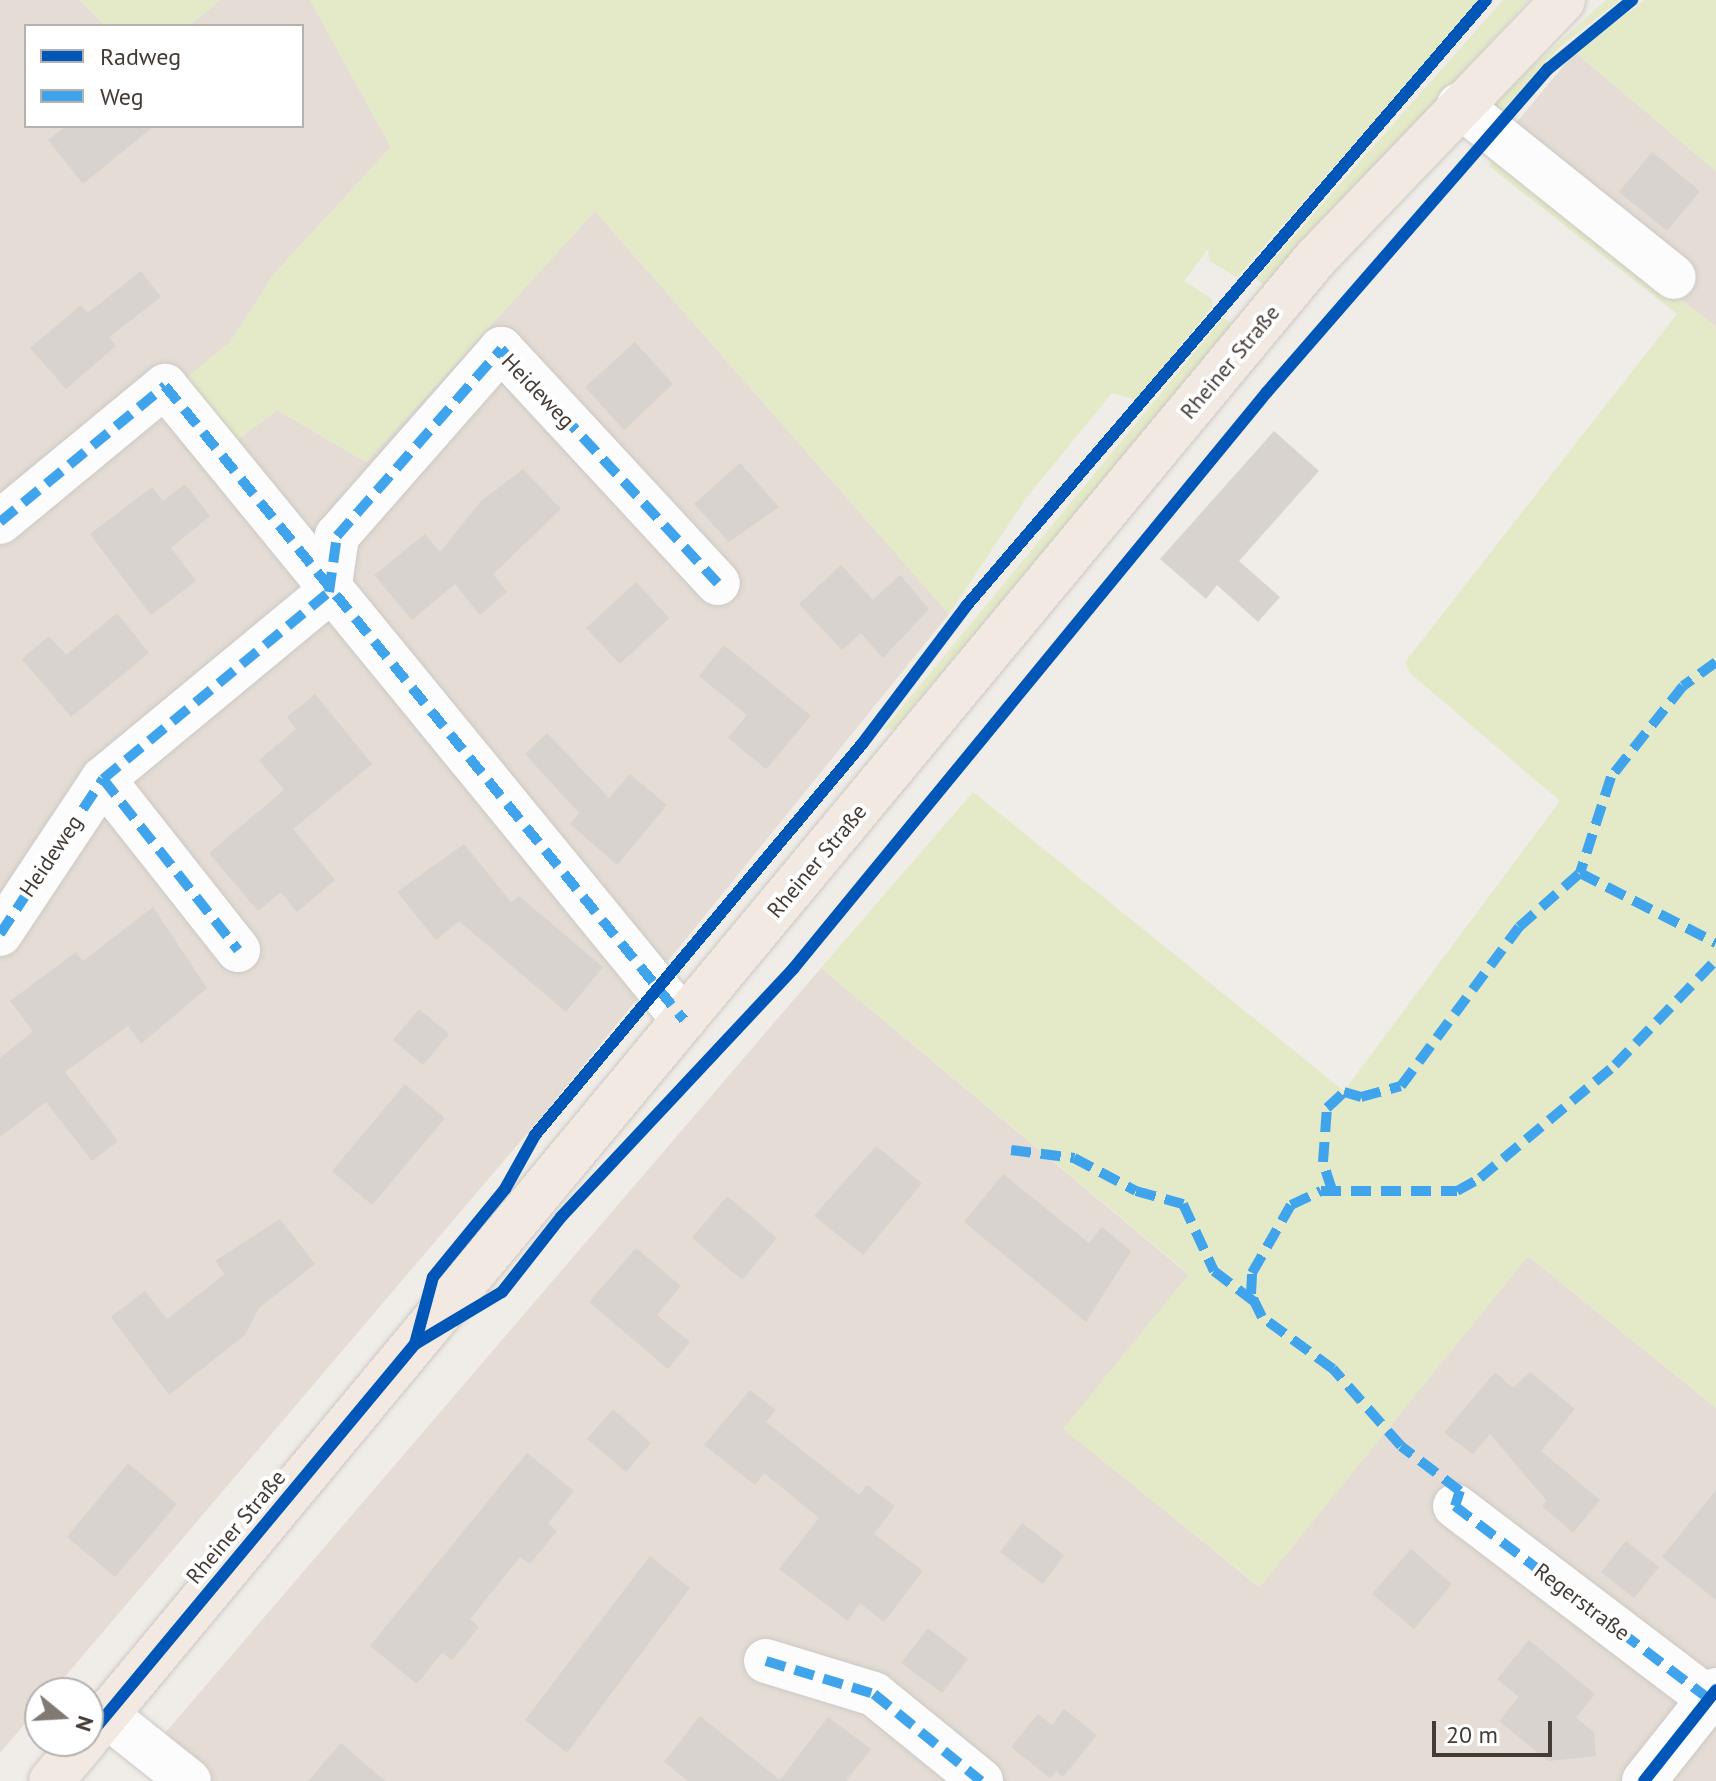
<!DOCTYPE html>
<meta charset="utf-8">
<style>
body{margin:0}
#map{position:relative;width:1716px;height:1781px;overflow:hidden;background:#f0ece8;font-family:"PT Sans",sans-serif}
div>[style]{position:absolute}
.residential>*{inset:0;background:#e4dcd5}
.green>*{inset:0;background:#e4eac8}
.building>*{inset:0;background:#d8d3cf}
.roads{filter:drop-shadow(0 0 2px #ccc8c4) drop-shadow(0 0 2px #ccc8c4)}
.minor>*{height:44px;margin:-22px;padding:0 22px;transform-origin:22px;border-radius:22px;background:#fdfcfc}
.major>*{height:44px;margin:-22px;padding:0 22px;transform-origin:22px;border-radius:22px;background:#f1e9e2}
.quiet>*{height:10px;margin-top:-5px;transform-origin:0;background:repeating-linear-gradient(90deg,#3fa4eb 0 20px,transparent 0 30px)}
.cycleway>*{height:12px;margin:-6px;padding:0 6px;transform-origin:6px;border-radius:6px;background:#0057b8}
span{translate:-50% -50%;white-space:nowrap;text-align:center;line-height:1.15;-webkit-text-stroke:8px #fff;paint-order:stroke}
.street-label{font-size:22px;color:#453b35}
.legend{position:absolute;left:24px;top:24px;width:280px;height:104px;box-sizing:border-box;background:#fff;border:2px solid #b5b1ae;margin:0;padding:10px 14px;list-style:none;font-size:24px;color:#453b35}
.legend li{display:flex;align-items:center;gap:16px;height:40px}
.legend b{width:40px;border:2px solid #b5b1ae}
.north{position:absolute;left:24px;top:1677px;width:80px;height:80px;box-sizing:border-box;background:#fff;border:2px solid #b5b1ae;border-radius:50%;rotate:108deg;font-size:22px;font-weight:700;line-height:32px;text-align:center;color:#453b35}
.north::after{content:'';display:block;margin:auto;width:28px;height:36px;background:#817974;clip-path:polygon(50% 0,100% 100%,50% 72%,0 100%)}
.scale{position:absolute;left:1432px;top:1721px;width:120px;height:36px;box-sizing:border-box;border:4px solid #453b35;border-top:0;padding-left:10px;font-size:24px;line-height:28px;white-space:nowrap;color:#453b35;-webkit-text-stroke:6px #fff;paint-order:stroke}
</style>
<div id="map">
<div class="residential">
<i style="clip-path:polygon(0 0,80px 0,105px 26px,26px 26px,26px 126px,302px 126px,302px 26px,189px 26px,220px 0,310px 0,391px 147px,274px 274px,231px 341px,185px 380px,237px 440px,277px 410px,366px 462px,595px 211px,949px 614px,553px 1103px,51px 1693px,40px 1693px,40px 1706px,0 1753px)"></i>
<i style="clip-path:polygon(1575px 52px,1716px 171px,1716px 327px,1493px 151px)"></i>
<i style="clip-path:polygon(821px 968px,1189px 1275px,1064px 1429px,1259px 1587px,1528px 1256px,1716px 1408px,1716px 1781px,194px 1781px,154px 1746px)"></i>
</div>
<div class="green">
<i style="clip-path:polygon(80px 0,220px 0,189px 26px,105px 26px)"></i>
<i style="clip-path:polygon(310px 0,1480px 0,1237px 277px,1209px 261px,1208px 249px,1184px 281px,1212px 299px,1212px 307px,1136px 400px,1112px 393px,1027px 497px,949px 614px,595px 211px,366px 462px,277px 410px,237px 440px,184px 380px,231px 341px,274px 274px,391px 147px)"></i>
<i style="clip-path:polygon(1503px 0,1529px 0,1266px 286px,1256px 279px)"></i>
<i style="clip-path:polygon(1606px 0,1620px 0,1561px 46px,1493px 121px,1486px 108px)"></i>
<i style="clip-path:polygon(1645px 0,1716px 0,1716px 171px,1575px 52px)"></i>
<i style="clip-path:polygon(1493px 151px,1716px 327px,1716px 1408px,1528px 1256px,1260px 1587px,1063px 1429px,1189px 1274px,821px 968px,973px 792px,1344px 1091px,1560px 801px,1410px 673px,1405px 662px,1677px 314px,1489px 166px)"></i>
<i style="clip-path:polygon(1223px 318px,1234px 324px,894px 729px,883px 730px)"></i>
</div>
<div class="building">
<i style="clip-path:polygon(66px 126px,154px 126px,83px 184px,48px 140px)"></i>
<i style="clip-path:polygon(1652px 152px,1700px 191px,1667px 231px,1619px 192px)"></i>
<i style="clip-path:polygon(141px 271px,161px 297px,109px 337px,116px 346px,66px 389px,30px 348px,81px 305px,88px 313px)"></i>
<i style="clip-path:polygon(635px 342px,673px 384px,624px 430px,585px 387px)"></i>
<i style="clip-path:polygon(1274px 431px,1319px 471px,1239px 561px,1280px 597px,1258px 622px,1217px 585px,1206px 599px,1160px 559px)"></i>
<i style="clip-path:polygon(740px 463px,779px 507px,729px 542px,694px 504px)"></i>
<i style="clip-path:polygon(523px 469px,561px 509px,493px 574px,507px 592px,480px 615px,455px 584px,412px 620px,374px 575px,425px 534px,440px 552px,481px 501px)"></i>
<i style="clip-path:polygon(185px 484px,210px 516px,171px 548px,196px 581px,151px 615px,90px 534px,152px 487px,163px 501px)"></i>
<i style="clip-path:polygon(841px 565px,873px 600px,900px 575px,929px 609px,883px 658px,861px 633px,842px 650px,799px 604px)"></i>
<i style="clip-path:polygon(636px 582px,669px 618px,620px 664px,586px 628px)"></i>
<i style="clip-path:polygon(117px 613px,149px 653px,71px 717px,22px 659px,49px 636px,66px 655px)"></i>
<i style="clip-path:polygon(724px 645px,811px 716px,766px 769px,728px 738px,747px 715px,699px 676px)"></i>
<i style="clip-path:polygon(315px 694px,372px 764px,293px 829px,335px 880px,297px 912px,281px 892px,258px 911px,209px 853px,284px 790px,259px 760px,296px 729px,287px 717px)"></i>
<i style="clip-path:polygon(547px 733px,609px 798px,630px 774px,667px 805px,617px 865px,570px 824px,579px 813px,525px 754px)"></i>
<i style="clip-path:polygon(464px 844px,511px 902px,519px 896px,603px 967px,566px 1012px,459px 921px,436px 940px,397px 892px)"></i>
<i style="clip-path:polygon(153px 907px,207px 988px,141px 1044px,128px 1026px,65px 1072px,118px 1141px,92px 1161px,46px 1102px,0 1137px,0 1058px,33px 1031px,10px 1001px,76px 952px,83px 961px)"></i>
<i style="clip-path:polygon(419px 1009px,449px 1034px,423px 1065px,393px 1040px)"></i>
<i style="clip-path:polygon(405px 1084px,445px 1118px,372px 1205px,332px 1171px)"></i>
<i style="clip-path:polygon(876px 1146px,922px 1183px,863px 1255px,814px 1216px)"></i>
<i style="clip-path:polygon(1003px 1174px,1089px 1243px,1102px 1227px,1131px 1251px,1086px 1322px,964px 1222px)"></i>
<i style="clip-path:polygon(727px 1196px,777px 1238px,742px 1280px,692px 1238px)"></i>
<i style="clip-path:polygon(280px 1219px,315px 1264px,259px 1308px,245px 1335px,169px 1395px,111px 1317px,145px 1291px,167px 1319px,225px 1274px,215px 1261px)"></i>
<i style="clip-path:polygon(636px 1248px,681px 1286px,657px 1315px,690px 1342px,668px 1369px,589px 1302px)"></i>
<i style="clip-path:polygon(1495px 1372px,1513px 1388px,1530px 1372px,1575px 1409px,1541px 1451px,1600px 1500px,1573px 1533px,1542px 1506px,1547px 1501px,1490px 1434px,1473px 1454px,1444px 1433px)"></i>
<i style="clip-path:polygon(750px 1390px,776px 1410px,766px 1422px,859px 1495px,867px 1485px,895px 1506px,874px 1534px,923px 1571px,884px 1622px,860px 1603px,848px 1621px,779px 1569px,819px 1518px,764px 1473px,755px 1485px,704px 1445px)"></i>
<i style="clip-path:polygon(613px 1409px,651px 1443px,626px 1472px,587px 1439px)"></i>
<i style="clip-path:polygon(527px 1453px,574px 1491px,548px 1523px,557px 1531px,530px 1564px,520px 1557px,470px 1619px,479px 1627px,452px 1660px,442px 1653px,417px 1684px,370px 1646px)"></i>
<i style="clip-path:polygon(128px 1463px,177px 1504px,115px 1577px,67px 1537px)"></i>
<i style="clip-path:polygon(1716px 1490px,1716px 1600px,1662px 1557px)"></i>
<i style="clip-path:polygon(1022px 1523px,1064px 1555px,1043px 1584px,1000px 1552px)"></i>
<i style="clip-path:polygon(1626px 1541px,1659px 1567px,1634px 1598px,1601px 1572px)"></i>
<i style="clip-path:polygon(1411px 1549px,1452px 1584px,1414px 1629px,1372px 1594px)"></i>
<i style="clip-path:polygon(650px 1556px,690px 1588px,567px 1753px,525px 1720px)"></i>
<i style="clip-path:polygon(928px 1628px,968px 1659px,942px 1693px,901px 1663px)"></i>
<i style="clip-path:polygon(1529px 1640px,1595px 1694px,1576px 1718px,1594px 1732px,1596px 1756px,1548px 1761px,1499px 1721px,1519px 1697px,1497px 1679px)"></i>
<i style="clip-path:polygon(1064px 1709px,1097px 1735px,1063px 1777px,1056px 1771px,1050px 1778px,1011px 1747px,1038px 1714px,1052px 1725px)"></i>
<i style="clip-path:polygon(700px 1716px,780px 1780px,828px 1717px,871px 1749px,846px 1781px,688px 1781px,664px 1762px)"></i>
<i style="clip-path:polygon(341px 1743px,385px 1781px,308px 1781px)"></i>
</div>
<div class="roads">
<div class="minor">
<i style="left:1459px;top:105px;width:275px;rotate:38.7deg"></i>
<i style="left:0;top:522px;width:214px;rotate:-39.5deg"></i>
<i style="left:165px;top:386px;width:819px;rotate:50.7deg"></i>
<i style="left:103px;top:779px;width:218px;rotate:51.7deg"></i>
<i style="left:0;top:934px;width:186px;rotate:-56.4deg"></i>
<i style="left:103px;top:779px;width:293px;rotate:-39.6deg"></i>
<i style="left:329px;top:592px;width:57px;rotate:-81.9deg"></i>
<i style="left:337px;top:536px;width:249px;rotate:-48.7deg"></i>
<i style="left:501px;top:349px;width:319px;rotate:47.2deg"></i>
<i style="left:1455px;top:1506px;width:319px;rotate:37.2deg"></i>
<i style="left:766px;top:1661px;width:113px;rotate:17deg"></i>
<i style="left:874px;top:1694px;width:138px;rotate:39.1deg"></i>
<i style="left:106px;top:1715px;width:106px;rotate:38.5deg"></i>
<i style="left:1644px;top:1781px;width:116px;rotate:-51.6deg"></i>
</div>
<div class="major">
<i style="left:88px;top:1737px;width:1922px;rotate:-50.3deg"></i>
<i style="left:1316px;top:258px;width:357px;rotate:-46.2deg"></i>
<i style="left:51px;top:1781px;width:52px;rotate:-49.6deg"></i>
</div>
</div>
<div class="quiet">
<i style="left:0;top:522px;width:214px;rotate:-39.5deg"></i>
<i style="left:165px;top:386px;width:819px;rotate:50.7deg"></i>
<i style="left:1716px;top:662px;width:41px;rotate:144deg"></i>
<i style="left:1683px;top:686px;width:116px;rotate:128.4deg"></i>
<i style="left:1611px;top:777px;width:101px;rotate:107.9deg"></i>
<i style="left:1580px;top:873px;width:153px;rotate:27.2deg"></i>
<i style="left:103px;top:779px;width:218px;rotate:51.7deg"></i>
<i style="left:0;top:934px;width:186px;rotate:-56.4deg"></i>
<i style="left:103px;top:779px;width:293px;rotate:-39.6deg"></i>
<i style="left:329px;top:592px;width:57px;rotate:-81.9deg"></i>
<i style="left:337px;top:536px;width:249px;rotate:-48.7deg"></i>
<i style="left:501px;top:349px;width:319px;rotate:47.2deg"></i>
<i style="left:1011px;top:1150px;width:64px;rotate:7.2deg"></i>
<i style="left:1074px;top:1158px;width:70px;rotate:28deg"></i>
<i style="left:1136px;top:1191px;width:49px;rotate:15.5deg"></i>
<i style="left:1183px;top:1204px;width:74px;rotate:65.2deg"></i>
<i style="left:1214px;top:1271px;width:53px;rotate:37.3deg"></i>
<i style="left:1332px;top:1190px;width:29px;rotate:-108deg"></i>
<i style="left:1323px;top:1162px;width:54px;rotate:-85.8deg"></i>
<i style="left:1327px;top:1108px;width:23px;rotate:-43deg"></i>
<i style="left:1344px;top:1092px;width:18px;rotate:16deg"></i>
<i style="left:1361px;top:1097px;width:41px;rotate:-15.4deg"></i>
<i style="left:1401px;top:1086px;width:198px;rotate:-53.4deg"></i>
<i style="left:1519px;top:927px;width:81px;rotate:-41.5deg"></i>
<i style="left:766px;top:1661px;width:113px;rotate:17deg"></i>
<i style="left:874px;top:1694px;width:138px;rotate:39.1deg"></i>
<i style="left:1709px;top:1699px;width:319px;rotate:-142.8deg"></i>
<i style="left:1455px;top:1506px;width:16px;rotate:-72deg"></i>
<i style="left:1460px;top:1491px;width:74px;rotate:-142.7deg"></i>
<i style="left:1401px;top:1446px;width:103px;rotate:-131.4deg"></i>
<i style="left:1333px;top:1369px;width:88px;rotate:-143.8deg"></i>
<i style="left:1262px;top:1317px;width:25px;rotate:-116deg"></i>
<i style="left:1251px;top:1294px;width:21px;rotate:-87deg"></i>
<i style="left:1252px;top:1273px;width:78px;rotate:-60.2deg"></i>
<i style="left:1291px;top:1205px;width:33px;rotate:-25deg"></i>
<i style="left:1321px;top:1191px;width:136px"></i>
<i style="left:1457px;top:1191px;width:26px;rotate:-29deg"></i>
<i style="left:1480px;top:1178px;width:176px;rotate:-39.9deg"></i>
<i style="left:1615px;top:1065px;width:146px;rotate:-46.1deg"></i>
</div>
<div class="cycleway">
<i style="left:415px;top:1344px;width:69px;rotate:-75deg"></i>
<i style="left:433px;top:1277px;width:114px;rotate:-50.7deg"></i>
<i style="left:505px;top:1189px;width:62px;rotate:-60.9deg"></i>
<i style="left:535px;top:1135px;width:510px;rotate:-50.09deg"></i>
<i style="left:862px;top:744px;width:174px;rotate:-52.9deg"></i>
<i style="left:967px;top:605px;width:797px;rotate:-49.38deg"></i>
<i style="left:88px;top:1737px;width:511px;rotate:-50.24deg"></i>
<i style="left:415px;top:1344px;width:101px;rotate:-30.9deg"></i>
<i style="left:502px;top:1292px;width:95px;rotate:-51.8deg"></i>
<i style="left:561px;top:1217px;width:340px;rotate:-46.9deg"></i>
<i style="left:793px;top:969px;width:747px;rotate:-50.6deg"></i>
<i style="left:1267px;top:392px;width:428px;rotate:-49deg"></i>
<i style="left:1548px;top:69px;width:109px;rotate:-39.4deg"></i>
<i style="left:1644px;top:1781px;width:116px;rotate:-51.6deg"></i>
</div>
<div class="street-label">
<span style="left:1230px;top:362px;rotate:-50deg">Rheiner Straße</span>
<span style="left:538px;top:391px;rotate:46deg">Heideweg</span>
<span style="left:51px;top:856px;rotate:-56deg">Heideweg</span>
<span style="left:817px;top:861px;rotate:-50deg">Rheiner Straße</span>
<span style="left:236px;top:1527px;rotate:-50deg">Rheiner Straße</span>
<span style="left:1582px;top:1602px;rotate:37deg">Regerstraße</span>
</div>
<ul class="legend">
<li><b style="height:10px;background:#0057b8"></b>Radweg</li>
<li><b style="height:10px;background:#3fa4eb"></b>Weg</li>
</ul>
<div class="north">N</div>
<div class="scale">20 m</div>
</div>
